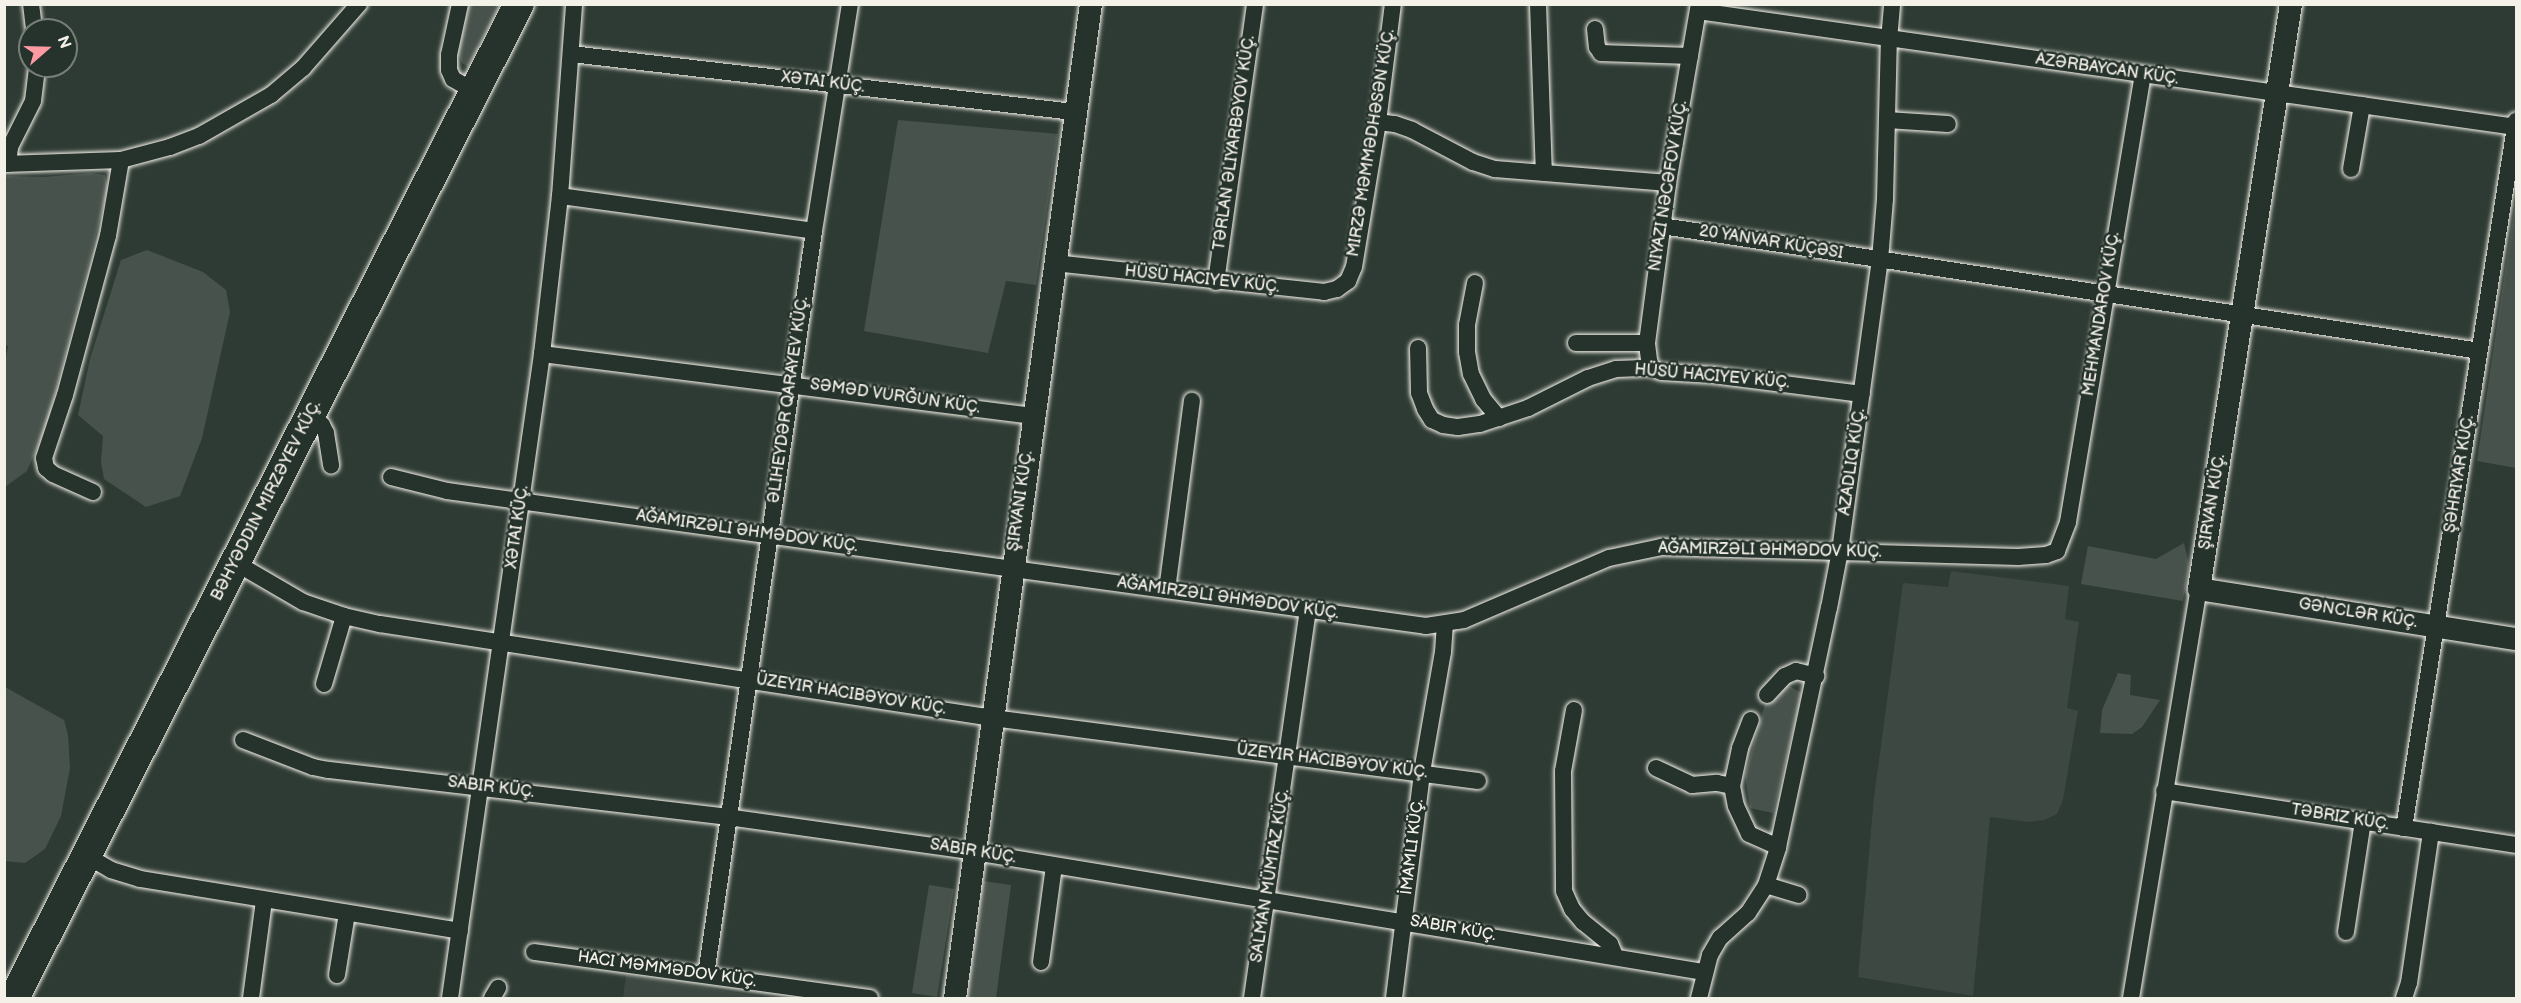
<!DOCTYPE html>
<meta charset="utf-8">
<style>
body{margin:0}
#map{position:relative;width:2521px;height:1003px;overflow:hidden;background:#2e3b34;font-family:"Balsamiq Sans",sans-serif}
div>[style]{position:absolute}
.built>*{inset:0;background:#3c4841}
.green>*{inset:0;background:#48524c}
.roads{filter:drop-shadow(0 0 2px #f4f1e8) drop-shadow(0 0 2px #f4f1e8)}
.street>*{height:16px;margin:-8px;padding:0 8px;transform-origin:8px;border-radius:8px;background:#26332d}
.secondary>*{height:22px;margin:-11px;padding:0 11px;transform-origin:11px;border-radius:11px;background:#26332d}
.highway>*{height:30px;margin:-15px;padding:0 15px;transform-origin:15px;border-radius:15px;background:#26332d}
span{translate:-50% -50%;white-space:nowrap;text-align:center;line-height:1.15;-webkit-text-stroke:5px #26332d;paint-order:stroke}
.street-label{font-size:16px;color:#f4f1e8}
.frame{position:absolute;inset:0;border:6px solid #f4f1e8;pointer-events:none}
.north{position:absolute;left:18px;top:18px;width:60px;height:60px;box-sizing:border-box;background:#26332d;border:2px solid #787f78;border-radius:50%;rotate:70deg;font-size:16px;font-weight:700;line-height:24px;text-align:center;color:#f4f1e8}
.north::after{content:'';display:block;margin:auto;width:21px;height:27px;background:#ff9aa2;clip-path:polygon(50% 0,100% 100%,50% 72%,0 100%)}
</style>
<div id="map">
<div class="built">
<i style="clip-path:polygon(1951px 571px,2069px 586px,2065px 619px,2079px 622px,2067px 708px,2078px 711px,2063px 800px,2057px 814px,2044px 820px,2029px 822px,1990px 817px,1973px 996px,1858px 977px,1874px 797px,1903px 583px,1948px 587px)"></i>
<i style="clip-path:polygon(626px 975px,767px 998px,623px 998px)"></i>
</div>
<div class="green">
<i style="clip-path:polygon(469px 5px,500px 5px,468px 67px,462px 63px,458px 53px)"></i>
<i style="clip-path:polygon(898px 120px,1058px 134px,1036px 285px,1006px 281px,988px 353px,864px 331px)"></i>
<i style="clip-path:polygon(91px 173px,105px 175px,108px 188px,47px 425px,27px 471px,5px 487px,4px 368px,8px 346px,4px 344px,5px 176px,45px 177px)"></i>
<i style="clip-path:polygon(2516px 197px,2516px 468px,2477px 461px)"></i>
<i style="clip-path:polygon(147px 250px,203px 272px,226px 290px,230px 312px,202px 438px,180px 496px,146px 507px,104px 479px,101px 462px,103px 436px,78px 415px,90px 359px,121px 260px)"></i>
<i style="clip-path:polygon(2184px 543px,2189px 564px,2183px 601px,2081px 584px,2088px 546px,2156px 559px)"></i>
<i style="clip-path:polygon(2118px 673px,2131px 675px,2130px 695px,2160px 700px,2142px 727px,2132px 734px,2100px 733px,2102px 710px)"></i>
<i style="clip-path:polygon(1787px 685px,1802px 693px,1773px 813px,1750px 808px,1745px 775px,1765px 704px)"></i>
<i style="clip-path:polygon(5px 687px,64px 720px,68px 735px,70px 768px,61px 816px,45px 849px,25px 863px,5px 861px)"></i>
<i style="clip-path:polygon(983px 881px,1011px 885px,996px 998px,967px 997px)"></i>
<i style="clip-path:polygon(929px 885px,954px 889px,937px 997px,912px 993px)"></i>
</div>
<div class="roads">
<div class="street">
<i style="left:31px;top:4px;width:26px;rotate:83deg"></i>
<i style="left:460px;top:4px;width:52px;rotate:102.2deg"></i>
<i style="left:449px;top:55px;width:15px;rotate:90deg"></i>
<i style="left:449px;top:70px;width:10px;rotate:66deg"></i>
<i style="left:453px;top:79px;width:24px;rotate:30deg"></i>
<i style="left:1538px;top:4px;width:169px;rotate:88deg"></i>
<i style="left:1698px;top:11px;width:826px;rotate:8.07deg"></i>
<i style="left:1595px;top:29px;width:18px;rotate:84deg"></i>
<i style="left:1597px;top:47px;width:7px;rotate:56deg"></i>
<i style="left:1601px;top:53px;width:89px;rotate:1.9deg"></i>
<i style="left:571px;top:54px;width:506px;rotate:6.58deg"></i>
<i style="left:1887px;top:120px;width:61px;rotate:3.8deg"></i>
<i style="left:1378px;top:122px;width:17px;rotate:7deg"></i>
<i style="left:1395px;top:124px;width:18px;rotate:19deg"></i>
<i style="left:1412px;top:130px;width:69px;rotate:27.7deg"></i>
<i style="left:1473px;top:162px;width:23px;rotate:18deg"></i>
<i style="left:1495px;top:169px;width:174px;rotate:4.6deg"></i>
<i style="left:4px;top:164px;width:117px;rotate:-2deg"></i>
<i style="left:121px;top:160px;width:51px;rotate:-14.9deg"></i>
<i style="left:170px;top:147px;width:31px;rotate:-21deg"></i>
<i style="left:199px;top:136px;width:83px;rotate:-29.7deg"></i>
<i style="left:271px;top:95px;width:42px;rotate:-40.2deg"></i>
<i style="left:303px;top:68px;width:85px;rotate:-48.8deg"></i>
<i style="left:8px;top:164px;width:17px;rotate:-83deg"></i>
<i style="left:10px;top:147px;width:51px;rotate:-63.4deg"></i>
<i style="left:33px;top:101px;width:35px;rotate:-83deg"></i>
<i style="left:2351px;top:169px;width:65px;rotate:-80.2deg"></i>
<i style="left:560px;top:196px;width:256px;rotate:7.8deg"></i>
<i style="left:1662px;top:226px;width:827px;rotate:8.69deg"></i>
<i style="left:1054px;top:263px;width:272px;rotate:6.1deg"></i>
<i style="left:1324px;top:292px;width:13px;rotate:-13deg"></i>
<i style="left:1337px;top:289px;width:14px;rotate:-36deg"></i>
<i style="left:1348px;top:281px;width:15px;rotate:-67deg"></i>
<i style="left:1354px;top:267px;width:147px;rotate:-80.6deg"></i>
<i style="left:1378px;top:122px;width:119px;rotate:-82.8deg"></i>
<i style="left:1216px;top:282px;width:281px;rotate:-82deg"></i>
<i style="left:1475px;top:283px;width:43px;rotate:100.8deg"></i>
<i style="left:1467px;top:325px;width:27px;rotate:90deg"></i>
<i style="left:1467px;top:352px;width:22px;rotate:80deg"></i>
<i style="left:1471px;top:374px;width:28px;rotate:64deg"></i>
<i style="left:1483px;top:399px;width:25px;rotate:50deg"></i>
<i style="left:1576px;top:343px;width:71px"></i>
<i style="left:1418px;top:348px;width:45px;rotate:88.7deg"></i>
<i style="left:1419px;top:393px;width:17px;rotate:69deg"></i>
<i style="left:1425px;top:409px;width:13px;rotate:58deg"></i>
<i style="left:1432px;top:420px;width:12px;rotate:24deg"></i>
<i style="left:1443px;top:425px;width:15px;rotate:8deg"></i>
<i style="left:1458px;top:427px;width:22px;rotate:-8deg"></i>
<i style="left:1480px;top:424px;width:51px;rotate:-18.4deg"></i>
<i style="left:1528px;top:408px;width:67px;rotate:-26.6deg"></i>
<i style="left:1588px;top:378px;width:29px;rotate:-18deg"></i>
<i style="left:1616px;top:369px;width:34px;rotate:-2deg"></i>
<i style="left:1650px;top:368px;width:13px;rotate:18deg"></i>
<i style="left:1662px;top:372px;width:51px;rotate:3.4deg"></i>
<i style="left:1713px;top:375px;width:150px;rotate:7.3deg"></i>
<i style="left:542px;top:354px;width:495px;rotate:7.2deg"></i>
<i style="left:1650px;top:368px;width:25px;rotate:-97deg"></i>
<i style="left:1647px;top:343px;width:161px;rotate:-82.5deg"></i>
<i style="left:1668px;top:183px;width:182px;rotate:-80.2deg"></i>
<i style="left:311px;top:416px;width:14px;rotate:39deg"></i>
<i style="left:322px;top:425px;width:9px;rotate:63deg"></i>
<i style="left:326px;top:433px;width:33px;rotate:81deg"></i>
<i style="left:391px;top:477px;width:58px;rotate:14deg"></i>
<i style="left:447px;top:491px;width:988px;rotate:7.85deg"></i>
<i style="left:1426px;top:626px;width:38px;rotate:-9deg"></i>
<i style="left:1464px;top:620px;width:158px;rotate:-23.2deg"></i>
<i style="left:1609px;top:558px;width:53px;rotate:-11.9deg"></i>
<i style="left:1661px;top:547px;width:357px;rotate:1.6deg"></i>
<i style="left:2018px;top:557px;width:28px;rotate:-4deg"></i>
<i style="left:2046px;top:555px;width:12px;rotate:-20deg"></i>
<i style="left:2057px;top:551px;width:31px;rotate:-69deg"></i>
<i style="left:2068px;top:522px;width:453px;rotate:-80.5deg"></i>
<i style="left:93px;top:492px;width:44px;rotate:-155.8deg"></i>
<i style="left:53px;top:474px;width:9px;rotate:-139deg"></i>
<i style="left:46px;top:468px;width:10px;rotate:-101deg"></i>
<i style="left:44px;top:458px;width:66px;rotate:-71.6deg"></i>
<i style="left:65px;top:395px;width:165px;rotate:-74.9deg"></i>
<i style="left:108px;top:236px;width:77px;rotate:-80.3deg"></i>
<i style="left:236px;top:563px;width:78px;rotate:30.2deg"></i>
<i style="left:303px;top:602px;width:43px;rotate:18.9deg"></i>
<i style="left:344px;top:616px;width:37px;rotate:13deg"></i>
<i style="left:380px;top:624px;width:620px;rotate:8.72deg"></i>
<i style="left:993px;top:718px;width:489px;rotate:7.4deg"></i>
<i style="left:1167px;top:590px;width:191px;rotate:-82.5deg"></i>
<i style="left:324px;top:684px;width:71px;rotate:-73.6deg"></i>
<i style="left:1767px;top:695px;width:26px;rotate:-47deg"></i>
<i style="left:1785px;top:676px;width:12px;rotate:-24deg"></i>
<i style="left:1796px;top:671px;width:21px;rotate:14deg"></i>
<i style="left:1574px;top:710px;width:62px;rotate:100.2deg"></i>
<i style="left:1563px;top:771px;width:120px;rotate:89.5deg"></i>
<i style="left:1564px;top:891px;width:20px;rotate:66deg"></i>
<i style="left:1572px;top:909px;width:17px;rotate:50deg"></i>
<i style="left:1583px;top:922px;width:35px;rotate:39deg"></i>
<i style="left:1610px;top:944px;width:13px;rotate:67deg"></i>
<i style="left:243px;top:740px;width:75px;rotate:21.1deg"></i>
<i style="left:313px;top:767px;width:16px;rotate:11deg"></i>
<i style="left:329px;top:770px;width:401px;rotate:6.7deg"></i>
<i style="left:727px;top:817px;width:250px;rotate:8deg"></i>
<i style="left:975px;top:852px;width:739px;rotate:9.35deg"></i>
<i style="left:1656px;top:768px;width:40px;rotate:25deg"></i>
<i style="left:1692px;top:785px;width:25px;rotate:-5deg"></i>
<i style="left:1717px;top:783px;width:15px;rotate:11deg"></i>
<i style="left:1732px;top:786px;width:20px;rotate:79deg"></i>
<i style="left:1736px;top:806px;width:31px;rotate:65deg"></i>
<i style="left:1749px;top:834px;width:32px;rotate:24deg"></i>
<i style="left:1732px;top:786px;width:39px;rotate:-78deg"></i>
<i style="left:1740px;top:748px;width:30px;rotate:-69deg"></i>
<i style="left:2164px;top:791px;width:356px;rotate:8.7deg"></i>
<i style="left:2404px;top:828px;width:716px;rotate:-81deg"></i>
<i style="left:87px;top:856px;width:28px;rotate:30deg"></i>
<i style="left:111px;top:870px;width:30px;rotate:17deg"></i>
<i style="left:140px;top:879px;width:324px;rotate:9.2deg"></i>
<i style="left:1766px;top:885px;width:34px;rotate:17deg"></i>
<i style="left:2346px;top:932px;width:112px;rotate:-81.3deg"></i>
<i style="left:534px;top:952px;width:339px;rotate:7.8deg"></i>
<i style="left:1041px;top:962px;width:97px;rotate:-82.3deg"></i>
<i style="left:337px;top:975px;width:63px;rotate:-80.8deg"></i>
<i style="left:706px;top:975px;width:752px;rotate:-81.74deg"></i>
<i style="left:814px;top:231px;width:230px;rotate:-81deg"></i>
<i style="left:251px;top:998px;width:99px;rotate:-82.4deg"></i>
<i style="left:450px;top:998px;width:651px;rotate:-81.87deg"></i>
<i style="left:542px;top:354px;width:159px;rotate:-83.5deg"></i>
<i style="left:560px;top:196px;width:193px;rotate:-85.8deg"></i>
<i style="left:492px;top:998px;width:12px;rotate:-59deg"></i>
<i style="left:1252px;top:998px;width:392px;rotate:-81.8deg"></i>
<i style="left:1394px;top:998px;width:228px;rotate:-82.9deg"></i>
<i style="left:1422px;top:772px;width:122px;rotate:-80.1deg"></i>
<i style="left:1443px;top:652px;width:27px;rotate:-86deg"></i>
<i style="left:1699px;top:998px;width:44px;rotate:-75.7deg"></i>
<i style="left:1710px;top:955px;width:20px;rotate:-60deg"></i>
<i style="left:1720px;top:938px;width:38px;rotate:-42deg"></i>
<i style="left:1748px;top:913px;width:33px;rotate:-57deg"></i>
<i style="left:1766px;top:885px;width:40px;rotate:-72deg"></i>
<i style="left:1778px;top:847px;width:244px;rotate:-78deg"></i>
<i style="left:1829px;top:608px;width:58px;rotate:-79.1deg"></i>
<i style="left:1840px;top:551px;width:294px;rotate:-82.2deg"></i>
<i style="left:1880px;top:260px;width:61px;rotate:-85.3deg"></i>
<i style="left:1885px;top:199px;width:159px;rotate:-88.6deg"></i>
<i style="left:1889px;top:40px;width:36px;rotate:-85deg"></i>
<i style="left:2131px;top:998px;width:415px;rotate:-80.6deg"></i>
<i style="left:2404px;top:998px;width:16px;rotate:-72deg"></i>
<i style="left:2409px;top:983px;width:153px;rotate:-81.7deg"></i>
</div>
<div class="secondary">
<i style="left:2291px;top:4px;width:592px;rotate:98.94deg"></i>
<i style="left:2199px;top:589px;width:321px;rotate:9deg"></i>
<i style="left:955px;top:998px;width:1003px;rotate:-82.21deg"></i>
</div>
<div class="highway">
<i style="left:14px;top:998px;width:1115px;rotate:-63.07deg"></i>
</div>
</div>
<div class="street-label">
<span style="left:2107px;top:70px;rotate:8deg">AZƏRBAYCAN KÜÇ.</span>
<span style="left:823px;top:83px;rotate:7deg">XƏTAI KÜÇ.</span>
<span style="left:1235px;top:143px;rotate:-82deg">TƏRLAN ƏLIYARBƏYOV KÜÇ.</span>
<span style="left:1372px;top:143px;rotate:-81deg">MIRZƏ MƏMMƏDHƏSƏN KÜÇ.</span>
<span style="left:1669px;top:186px;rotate:-81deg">NIYAZI NƏCƏFOV KÜÇ.</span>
<span style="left:1771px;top:243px;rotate:9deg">20 YANVAR KÜÇƏSI</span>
<span style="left:1202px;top:280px;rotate:6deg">HÜSÜ HACIYEV KÜÇ.</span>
<span style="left:2102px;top:314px;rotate:-81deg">MEHMANDAROV KÜÇ.</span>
<span style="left:1712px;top:377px;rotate:5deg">HÜSÜ HACIYEV KÜÇ.</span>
<span style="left:895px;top:397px;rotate:8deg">SƏMƏD VURĞUN KÜÇ.</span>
<span style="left:789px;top:400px;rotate:-82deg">ƏLIHEYDƏR QARAYEV KÜÇ.</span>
<span style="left:1853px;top:462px;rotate:-82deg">AZADLIQ KÜÇ.</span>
<span style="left:2460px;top:474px;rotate:-81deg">ŞƏHRIYAR KÜÇ.</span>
<span style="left:267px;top:501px;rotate:-63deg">BƏHYƏDDIN MIRZƏYEV KÜÇ.</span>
<span style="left:1021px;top:501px;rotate:-82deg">ŞIRVANI KÜÇ.</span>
<span style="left:2213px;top:502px;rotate:-81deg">ŞIRVAN KÜÇ.</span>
<span style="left:518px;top:527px;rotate:-82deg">XƏTAI KÜÇ.</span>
<span style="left:747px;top:532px;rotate:8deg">AĞAMIRZƏLI ƏHMƏDOV KÜÇ.</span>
<span style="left:1770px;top:551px;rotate:1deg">AĞAMIRZƏLI ƏHMƏDOV KÜÇ.</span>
<span style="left:1228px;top:599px;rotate:8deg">AĞAMIRZƏLI ƏHMƏDOV KÜÇ.</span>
<span style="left:2358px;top:614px;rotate:9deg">GƏNCLƏR KÜÇ.</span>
<span style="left:851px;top:695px;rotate:9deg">ÜZEYIR HACIBƏYOV KÜÇ.</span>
<span style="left:1332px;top:762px;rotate:7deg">ÜZEYIR HACIBƏYOV KÜÇ.</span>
<span style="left:491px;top:788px;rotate:7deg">SABIR KÜÇ.</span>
<span style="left:2340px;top:818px;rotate:9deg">TƏBRIZ KÜÇ.</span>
<span style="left:1413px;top:847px;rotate:-83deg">İMAMLI KÜÇ.</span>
<span style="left:973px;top:852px;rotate:9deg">SABIR KÜÇ.</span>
<span style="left:1271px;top:876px;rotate:-81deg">SALMAN MÜMTAZ KÜÇ.</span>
<span style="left:1453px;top:929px;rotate:10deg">SABIR KÜÇ.</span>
<span style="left:667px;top:970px;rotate:8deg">HACI MƏMMƏDOV KÜÇ.</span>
</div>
<div class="frame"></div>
<div class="north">N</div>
</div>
